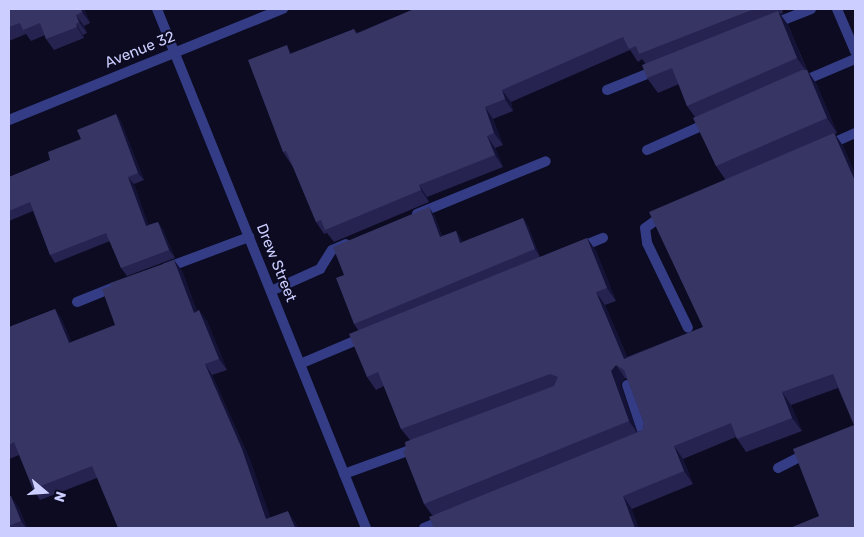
<!DOCTYPE html>
<style>
body{margin:0}
#map{position:relative;width:864px;height:537px;overflow:hidden;background:#0c0b21;font-family:Rubik,sans-serif}
div>[style]{position:absolute}
.service>*{height:10px;margin:-5px;padding:0 5px;transform-origin:5px;border-radius:5px;background:#333c84}
.minor>*{height:10px;margin:-5px;padding:0 5px;transform-origin:5px;border-radius:5px;background:#333c84}
.wall>*{inset:0;background:#262351}
.shaded-wall>*{inset:0;background:#141236}
.building>*{inset:0;background:#373564}
span{translate:-50% -50%;white-space:nowrap;text-align:center;line-height:1.15;-webkit-text-stroke:4px #0c0b21;paint-order:stroke}
.street-label{font-size:15px;color:#ccceff}
.frame{position:absolute;inset:0;border:10px solid #ccceff;pointer-events:none}
.north{position:absolute;left:20px;top:467px;width:50px;height:50px;-webkit-text-stroke:4px #0c0b21;paint-order:stroke;rotate:108deg;font-size:14px;font-weight:700;line-height:20px;text-align:center;color:#ccceff}
.north::after{content:'';display:block;margin:auto;width:18px;height:22px;background:#ccceff;clip-path:polygon(50% 0,100% 100%,50% 72%,0 100%)}
</style>
<div id="map">
<div class="service">
<i style="left:773px;top:24px;width:41px;rotate:-21.5deg"></i>
<i style="left:801px;top:82px;width:59px;rotate:-23.1deg"></i>
<i style="left:607px;top:90px;width:54px;rotate:-21.8deg"></i>
<i style="left:826px;top:146px;width:32px;rotate:-24deg"></i>
<i style="left:647px;top:150px;width:67px;rotate:-23.9deg"></i>
<i style="left:417px;top:214px;width:139px;rotate:-22.3deg"></i>
<i style="left:663px;top:215px;width:22px;rotate:144deg"></i>
<i style="left:645px;top:228px;width:15px;rotate:82deg"></i>
<i style="left:647px;top:243px;width:94px;rotate:64.2deg"></i>
<i style="left:578px;top:248px;width:27px;rotate:-22deg"></i>
<i style="left:166px;top:268px;width:89px;rotate:-20.5deg"></i>
<i style="left:271px;top:291px;width:54px;rotate:-24.2deg"></i>
<i style="left:320px;top:269px;width:22px;rotate:-58deg"></i>
<i style="left:332px;top:250px;width:15px;rotate:-23deg"></i>
<i style="left:77px;top:302px;width:40px;rotate:-22deg"></i>
<i style="left:300px;top:364px;width:69px;rotate:-22.9deg"></i>
<i style="left:627px;top:385px;width:57px;rotate:71.6deg"></i>
<i style="left:778px;top:468px;width:34px;rotate:-27deg"></i>
<i style="left:344px;top:474px;width:77px;rotate:-19.9deg"></i>
<i style="left:424px;top:528px;width:22px;rotate:-22deg"></i>
</div>
<div class="minor">
<i style="left:157px;top:9px;width:560px;rotate:68.07deg"></i>
<i style="left:837px;top:9px;width:46px;rotate:66.8deg"></i>
<i style="left:9px;top:120px;width:296px;rotate:-22.1deg"></i>
</div>
<div class="wall">
<i style="clip-path:polygon(9px 9px,84px 9px,90px 23px,84px 26px,87px 33px,83px 35px,84px 38px,54px 50px,46px 39px,45px 35px,31px 41px,26px 34px,9px 41px)"></i>
<i style="clip-path:polygon(evenodd,414px 9px,782px 9px,783px 13px,780px 14px,788px 25px,807px 70px,817px 85px,837px 133px,835px 134px,843px 146px,855px 174px,855px 528px,819px 516px,854px 425px,838px 388px,791px 405px,802px 431px,746px 452px,736px 437px,683px 459px,693px 484px,632px 509px,432px 515px,424px 504px,406px 450px,410px 440px,401px 429px,384px 386px,376px 390px,367px 377px,358px 330px,354px 324px,344px 275px,434px 215px,442px 236px,456px 231px,461px 239px,462px 242px,523px 218px,528px 226px,540px 257px,587px 238px,596px 251px,616px 301px,605px 305px,627px 357px,703px 327px,725px 179px,716px 166px,695px 117px,687px 106px,679px 84px,658px 93px,647px 78px,645px 63px,642px 59px,638px 62px,630px 50px,511px 102px,513px 111px,493px 119px,503px 145px,495px 148px,503px 167px,427px 197px,429px 202px,334px 242px,327px 233px,324px 234px,316px 222px,293px 167px,283px 152px,292px 53px,354px 29px,357px 33px,414px 9px,625px 378px,628px 380px,644px 423px,643px 430px,637px 432px,620px 384px,625px 378px)"></i>
<i style="clip-path:polygon(116px 114px,121px 122px,144px 180px,134px 184px,148px 225px,158px 222px,163px 230px,175px 258px,127px 276px,121px 268px,110px 241px,55px 263px,50px 255px,33px 211px,9px 221px,9px 177px,50px 160px,81px 139px)"></i>
<i style="clip-path:polygon(174px 260px,182px 271px,197px 311px,207px 321px,227px 370px,212px 375px,250px 460px,270px 517px,295px 522px,298px 528px,97px 478px,40px 500px,33px 489px,19px 455px,9px 459px,9px 327px,55px 309px,62px 320px,71px 342px,115px 325px,111px 286px)"></i>
<i style="clip-path:polygon(9px 496px,19px 508px,27px 528px,9px 528px)"></i>
</div>
<div class="shaded-wall">
<i style="clip-path:polygon(81px 9px,84px 9px,90px 23px,82px 12px)"></i>
<i style="clip-path:polygon(778px 11px,788px 25px,807px 72px,797px 58px)"></i>
<i style="clip-path:polygon(76px 15px,84px 26px,87px 33px,79px 22px)"></i>
<i style="clip-path:polygon(76px 24px,83px 35px,84px 38px,77px 27px)"></i>
<i style="clip-path:polygon(287px 45px,295px 58px,290px 54px)"></i>
<i style="clip-path:polygon(807px 70px,817px 85px,837px 133px,827px 118px)"></i>
<i style="clip-path:polygon(502px 90px,511px 102px,513px 111px,505px 99px)"></i>
<i style="clip-path:polygon(485px 107px,493px 119px,503px 145px,494px 133px)"></i>
<i style="clip-path:polygon(116px 114px,121px 122px,144px 180px,138px 173px)"></i>
<i style="clip-path:polygon(834px 133px,843px 146px,855px 174px,855px 181px)"></i>
<i style="clip-path:polygon(487px 136px,495px 148px,503px 167px,495px 155px)"></i>
<i style="clip-path:polygon(128px 177px,134px 184px,152px 234px,146px 226px)"></i>
<i style="clip-path:polygon(419px 185px,427px 197px,429px 202px,421px 190px)"></i>
<i style="clip-path:polygon(429px 207px,434px 215px,445px 245px,440px 237px)"></i>
<i style="clip-path:polygon(523px 218px,528px 226px,540px 257px,535px 249px)"></i>
<i style="clip-path:polygon(158px 222px,163px 230px,175px 258px,169px 250px)"></i>
<i style="clip-path:polygon(456px 231px,461px 239px,466px 251px,460px 243px)"></i>
<i style="clip-path:polygon(587px 238px,596px 251px,616px 301px,607px 288px)"></i>
<i style="clip-path:polygon(174px 260px,182px 271px,202px 324px,194px 313px)"></i>
<i style="clip-path:polygon(596px 292px,605px 305px,633px 372px,624px 359px)"></i>
<i style="clip-path:polygon(55px 309px,62px 320px,76px 354px,69px 343px)"></i>
<i style="clip-path:polygon(199px 310px,207px 321px,227px 370px,219px 359px)"></i>
<i style="clip-path:polygon(205px 364px,212px 375px,250px 460px,274px 528px,266px 519px)"></i>
<i style="clip-path:polygon(616px 365px,625px 378px,620px 384px,638px 434px,629px 421px,611px 371px)"></i>
<i style="clip-path:polygon(782px 392px,791px 405px,802px 431px,792px 418px)"></i>
<i style="clip-path:polygon(674px 446px,683px 459px,693px 484px,684px 471px)"></i>
<i style="clip-path:polygon(11px 496px,19px 508px,27px 528px,26px 528px,21px 521px)"></i>
<i style="clip-path:polygon(623px 496px,632px 509px,639px 528px,635px 528px)"></i>
<i style="clip-path:polygon(288px 511px,295px 522px,298px 528px,295px 528px)"></i>
</div>
<div class="building">
<i style="clip-path:polygon(9px 9px,81px 9px,82px 12px,76px 15px,79px 22px,76px 24px,77px 27px,46px 39px,40px 23px,23px 30px,20px 23px,9px 27px)"></i>
<i style="clip-path:polygon(414px 9px,754px 9px,639px 54px,636px 46px,629px 49px,623px 37px,502px 90px,505px 99px,485px 107px,494px 133px,487px 136px,495px 155px,419px 185px,421px 190px,325px 230px,321px 220px,316px 222px,293px 167px,286px 151px,283px 152px,248px 60px,287px 45px,290px 54px,354px 29px,356px 34px)"></i>
<i style="clip-path:polygon(778px 11px,797px 58px,687px 106px,672px 68px,647px 78px,642px 65px)"></i>
<i style="clip-path:polygon(802px 70px,807px 70px,827px 118px,716px 166px,693px 118px)"></i>
<i style="clip-path:polygon(116px 114px,138px 173px,128px 177px,146px 226px,158px 222px,169px 250px,121px 268px,106px 233px,50px 255px,30px 202px,9px 211px,9px 177px,50px 160px,48px 152px,81px 139px,77px 130px)"></i>
<i style="clip-path:polygon(834px 133px,855px 181px,855px 528px,790px 528px,819px 516px,793px 449px,854px 425px,833px 374px,782px 392px,792px 418px,737px 439px,731px 423px,674px 446px,684px 471px,623px 496px,635px 528px,434px 528px,429px 517px,643px 430px,644px 423px,624px 370px,616px 365px,611px 371px,629px 421px,424px 504px,403px 451px,406px 450px,405px 442px,554px 386px,558px 377px,550px 374px,401px 429px,378px 372px,367px 377px,349px 334px,587px 238px,607px 288px,596px 292px,624px 359px,703px 327px,649px 212px)"></i>
<i style="clip-path:polygon(429px 207px,440px 237px,456px 231px,460px 243px,523px 218px,535px 249px,354px 324px,336px 278px,344px 275px,333px 247px)"></i>
<i style="clip-path:polygon(174px 260px,194px 313px,199px 310px,219px 359px,205px 364px,242px 449px,266px 519px,288px 511px,295px 528px,118px 528px,92px 466px,33px 489px,14px 442px,9px 445px,9px 327px,55px 309px,69px 343px,115px 325px,102px 289px,111px 286px,110px 283px)"></i>
<i style="clip-path:polygon(9px 496px,11px 496px,21px 521px,9px 526px)"></i>
</div>
<div class="street-label">
<span style="left:140px;top:50px;rotate:-22deg">Avenue 32</span>
<span style="left:276px;top:263px;rotate:68deg">Drew Street</span>
</div>
<div class="frame"></div>
<div class="north">N</div>
</div>
